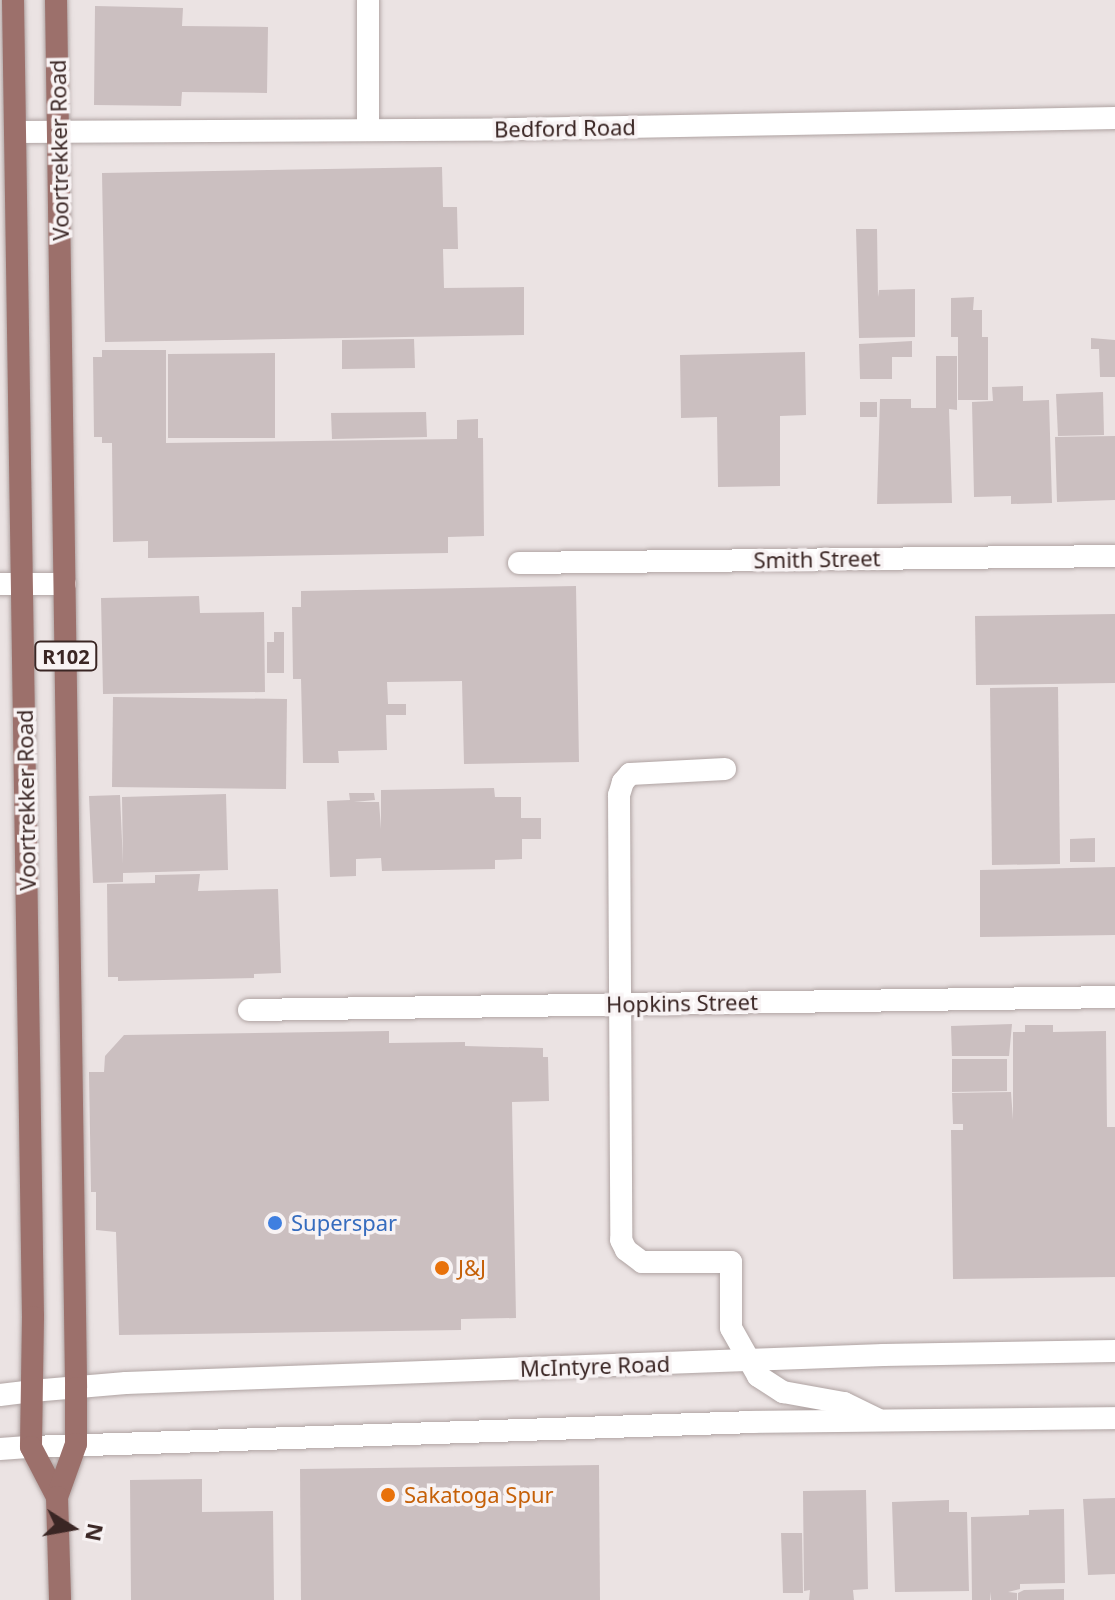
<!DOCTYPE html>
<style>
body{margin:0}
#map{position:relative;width:1115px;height:1600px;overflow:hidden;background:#ebe3e3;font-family:"Noto Sans",sans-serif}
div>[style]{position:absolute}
.building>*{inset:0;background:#cbbfc0}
.roads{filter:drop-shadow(0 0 2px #afa3a2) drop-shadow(0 0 2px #afa3a2)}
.service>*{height:22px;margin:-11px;padding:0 11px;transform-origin:11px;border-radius:11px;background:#fff}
.minor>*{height:22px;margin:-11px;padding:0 11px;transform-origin:11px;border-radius:11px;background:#fff}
.secondary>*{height:22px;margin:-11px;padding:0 11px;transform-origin:11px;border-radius:11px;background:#fff}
.primary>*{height:22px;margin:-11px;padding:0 11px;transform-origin:11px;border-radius:11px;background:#9c706b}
.dots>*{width:22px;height:22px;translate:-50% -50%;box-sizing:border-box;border:4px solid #f8f3f4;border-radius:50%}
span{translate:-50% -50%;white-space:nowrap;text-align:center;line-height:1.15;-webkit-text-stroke:7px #f8f3f4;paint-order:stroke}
.shield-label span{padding:2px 6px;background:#f8f3f4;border:2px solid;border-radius:6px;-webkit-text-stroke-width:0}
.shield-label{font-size:20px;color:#3a2624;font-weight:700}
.street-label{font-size:22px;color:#3a2624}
.shop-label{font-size:22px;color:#366cbe}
.left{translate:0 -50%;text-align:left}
.food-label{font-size:22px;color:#c56008}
.north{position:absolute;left:32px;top:1488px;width:80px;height:80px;-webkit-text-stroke:6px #f8f3f4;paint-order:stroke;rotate:101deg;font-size:22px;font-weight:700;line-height:32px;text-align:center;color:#3a2624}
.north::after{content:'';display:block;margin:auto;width:28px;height:36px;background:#3a2624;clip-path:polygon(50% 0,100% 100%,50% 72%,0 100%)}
</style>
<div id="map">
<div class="building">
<i style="clip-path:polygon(95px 6px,183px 8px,182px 26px,268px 27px,267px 93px,182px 92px,181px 106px,94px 105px)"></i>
<i style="clip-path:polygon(442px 167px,443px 207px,457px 207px,458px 249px,443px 249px,444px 288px,524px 287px,524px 335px,105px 342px,102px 173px)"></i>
<i style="clip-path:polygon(856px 229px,877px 229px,878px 297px,879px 290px,915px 289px,915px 337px,859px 338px)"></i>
<i style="clip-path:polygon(974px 297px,973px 310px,982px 310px,982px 337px,988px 337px,988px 400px,958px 400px,958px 337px,951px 337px,951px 298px)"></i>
<i style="clip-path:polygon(1091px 338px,1115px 340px,1115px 377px,1100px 377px,1099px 349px,1091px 349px)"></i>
<i style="clip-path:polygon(414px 339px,415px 368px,342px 369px,342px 340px)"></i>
<i style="clip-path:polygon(912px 341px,912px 357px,892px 357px,892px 379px,860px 379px,859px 344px)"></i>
<i style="clip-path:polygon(102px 350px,166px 350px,166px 443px,457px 439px,457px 420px,478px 419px,478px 438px,483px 438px,484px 536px,448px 537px,448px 553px,148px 558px,148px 541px,113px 542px,112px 443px,102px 443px,102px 437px,94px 437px,93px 357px,102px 357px)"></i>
<i style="clip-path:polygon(805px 352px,806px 415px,780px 416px,780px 486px,718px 487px,717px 417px,681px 418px,680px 355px)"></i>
<i style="clip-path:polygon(275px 353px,275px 438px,168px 438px,168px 354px)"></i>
<i style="clip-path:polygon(936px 356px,957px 356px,957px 410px,949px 409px,952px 503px,877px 504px,880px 399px,911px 399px,911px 408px,936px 408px)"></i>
<i style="clip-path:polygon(1023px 386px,1023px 401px,1049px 400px,1052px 503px,1011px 504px,1011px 496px,974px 497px,972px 402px,993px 401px,992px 387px)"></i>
<i style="clip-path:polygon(1103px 392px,1104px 435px,1058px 436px,1056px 394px)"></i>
<i style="clip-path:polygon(860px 402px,877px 402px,877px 417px,860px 417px)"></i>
<i style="clip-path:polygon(426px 412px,427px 437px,332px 439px,331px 413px)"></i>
<i style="clip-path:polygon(1115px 436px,1115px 500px,1057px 502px,1055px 437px)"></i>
<i style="clip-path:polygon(576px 586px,579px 762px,464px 764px,462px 681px,387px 682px,388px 704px,406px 704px,406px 715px,386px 715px,387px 750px,338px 751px,339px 763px,303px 763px,301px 679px,293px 679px,292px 607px,301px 607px,301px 591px)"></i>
<i style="clip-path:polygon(199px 596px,200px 613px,264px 612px,265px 692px,103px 694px,101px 598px)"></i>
<i style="clip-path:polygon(1115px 614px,1115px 683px,976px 685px,975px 616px)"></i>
<i style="clip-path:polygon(274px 632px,284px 632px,284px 673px,267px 673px,267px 642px,274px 642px)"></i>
<i style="clip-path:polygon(1058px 687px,1060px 864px,992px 865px,990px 688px)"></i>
<i style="clip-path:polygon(113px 697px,287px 699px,286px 789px,112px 787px)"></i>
<i style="clip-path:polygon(494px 788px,495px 797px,521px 797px,521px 818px,541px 818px,541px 839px,522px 839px,522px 859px,495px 860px,495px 869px,382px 871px,381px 858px,356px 859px,356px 876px,330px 877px,327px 801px,350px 800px,349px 793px,374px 793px,375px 800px,354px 802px,379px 802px,381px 829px,381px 790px)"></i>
<i style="clip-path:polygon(226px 794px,228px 870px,123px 873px,123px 882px,93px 883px,89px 796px,120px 795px,123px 864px,122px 797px)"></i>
<i style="clip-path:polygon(1095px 838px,1095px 862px,1070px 862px,1070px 839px)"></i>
<i style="clip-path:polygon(1115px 867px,1115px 935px,980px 937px,980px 870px)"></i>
<i style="clip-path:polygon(200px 874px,198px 891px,278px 889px,281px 973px,254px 974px,254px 978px,118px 981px,118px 977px,108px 977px,107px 884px,155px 883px,155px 875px)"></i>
<i style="clip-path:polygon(1012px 1024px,1009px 1056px,952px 1056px,951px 1026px)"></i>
<i style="clip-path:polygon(1025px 1025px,1053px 1025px,1053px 1032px,1106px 1031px,1107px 1127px,1115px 1127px,1115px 1277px,953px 1279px,951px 1130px,963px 1130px,963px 1124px,953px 1124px,952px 1093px,1011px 1092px,1013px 1120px,1013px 1032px,1025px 1032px)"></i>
<i style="clip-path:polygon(389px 1031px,389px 1043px,465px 1042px,465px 1046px,543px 1048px,543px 1057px,548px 1057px,549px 1101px,512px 1102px,516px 1318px,461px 1319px,461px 1330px,119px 1335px,116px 1232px,96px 1230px,96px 1192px,91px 1192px,89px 1072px,104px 1072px,105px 1056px,124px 1035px)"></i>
<i style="clip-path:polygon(952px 1059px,1007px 1059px,1007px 1091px,952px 1092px)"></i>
<i style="clip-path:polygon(599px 1465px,600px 1600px,301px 1600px,300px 1469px)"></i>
<i style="clip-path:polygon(202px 1479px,202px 1512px,273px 1511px,274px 1600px,131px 1600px,130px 1480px)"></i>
<i style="clip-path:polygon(866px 1490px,868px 1589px,853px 1590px,854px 1600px,809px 1600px,810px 1590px,804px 1591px,803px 1491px)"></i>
<i style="clip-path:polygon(1115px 1498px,1115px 1574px,1088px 1575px,1083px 1499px)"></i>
<i style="clip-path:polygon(949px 1500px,949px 1512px,967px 1512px,969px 1591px,895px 1592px,892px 1502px)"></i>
<i style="clip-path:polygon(1064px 1509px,1065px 1583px,1020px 1584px,1020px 1589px,1008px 1592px,1017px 1593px,1017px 1600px,991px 1600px,991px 1592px,990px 1600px,972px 1600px,971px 1517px,1029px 1515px,1029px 1510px)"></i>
<i style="clip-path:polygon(781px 1533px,802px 1533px,803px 1593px,783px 1593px)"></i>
<i style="clip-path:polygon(1064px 1589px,1064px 1600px,1018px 1600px,1018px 1593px,1024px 1590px)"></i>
</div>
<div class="roads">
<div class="service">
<i style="left:368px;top:0;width:129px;rotate:90deg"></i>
<i style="left:725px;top:769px;width:95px;rotate:177deg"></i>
<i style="left:630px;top:774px;width:11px;rotate:131deg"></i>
<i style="left:623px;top:782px;width:14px;rotate:107deg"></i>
<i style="left:619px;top:795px;width:445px;rotate:89.7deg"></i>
<i style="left:621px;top:1240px;width:11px;rotate:63deg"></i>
<i style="left:626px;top:1250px;width:20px;rotate:37deg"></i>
<i style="left:642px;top:1262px;width:89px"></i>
<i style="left:731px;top:1262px;width:66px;rotate:90deg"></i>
<i style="left:731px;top:1328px;width:55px;rotate:60.6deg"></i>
<i style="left:758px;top:1376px;width:30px;rotate:33deg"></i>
<i style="left:783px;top:1392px;width:62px;rotate:10.2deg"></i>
<i style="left:844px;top:1403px;width:37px;rotate:26deg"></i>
</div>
<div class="minor">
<i style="left:16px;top:132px;width:494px;rotate:-0.3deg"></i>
<i style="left:510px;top:129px;width:605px;rotate:-1.04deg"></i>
<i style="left:519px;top:563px;width:596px;rotate:-0.67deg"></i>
<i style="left:0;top:584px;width:65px"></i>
<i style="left:249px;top:1010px;width:866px;rotate:-0.86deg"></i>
<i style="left:0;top:1395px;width:32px;rotate:-7deg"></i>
<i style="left:0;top:1449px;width:31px;rotate:-4deg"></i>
</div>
<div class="secondary">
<i style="left:32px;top:1391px;width:94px;rotate:-4.9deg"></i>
<i style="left:126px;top:1383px;width:758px;rotate:-2.12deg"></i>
<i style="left:883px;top:1355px;width:232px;rotate:-1deg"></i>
<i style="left:31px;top:1447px;width:723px;rotate:-1.98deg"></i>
<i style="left:754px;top:1422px;width:361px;rotate:-0.6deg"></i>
</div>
<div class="primary">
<i style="left:13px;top:0;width:1317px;rotate:89.13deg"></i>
<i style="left:33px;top:1317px;width:130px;rotate:90.9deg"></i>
<i style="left:31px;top:1447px;width:56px;rotate:62.5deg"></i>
<i style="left:56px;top:0;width:1388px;rotate:89.17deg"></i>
<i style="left:76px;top:1388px;width:56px;rotate:90deg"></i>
<i style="left:76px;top:1444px;width:56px;rotate:109.7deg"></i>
<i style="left:57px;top:1497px;width:103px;rotate:88.3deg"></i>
</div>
</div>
<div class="dots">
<i style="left:275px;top:1223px;background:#3f7fe0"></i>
<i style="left:442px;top:1268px;background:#e8710a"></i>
<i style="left:388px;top:1495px;background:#e8710a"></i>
</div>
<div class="shield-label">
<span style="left:66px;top:656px">R102</span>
</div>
<div class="street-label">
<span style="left:565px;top:128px;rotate:-1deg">Bedford Road</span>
<span style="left:59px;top:150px;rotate:-91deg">Voortrekker Road</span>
<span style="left:817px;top:559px;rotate:-1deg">Smith Street</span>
<span style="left:26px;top:800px;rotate:-91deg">Voortrekker Road</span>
<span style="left:682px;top:1003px;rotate:-1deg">Hopkins Street</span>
<span style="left:595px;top:1366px;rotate:-2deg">McIntyre Road</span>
</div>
<div class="shop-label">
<span class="left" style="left:291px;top:1223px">Superspar</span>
</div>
<div class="food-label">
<span class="left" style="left:458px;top:1268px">J&amp;J</span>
<span class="left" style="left:404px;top:1495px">Sakatoga Spur</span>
</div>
<div class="north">N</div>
</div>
